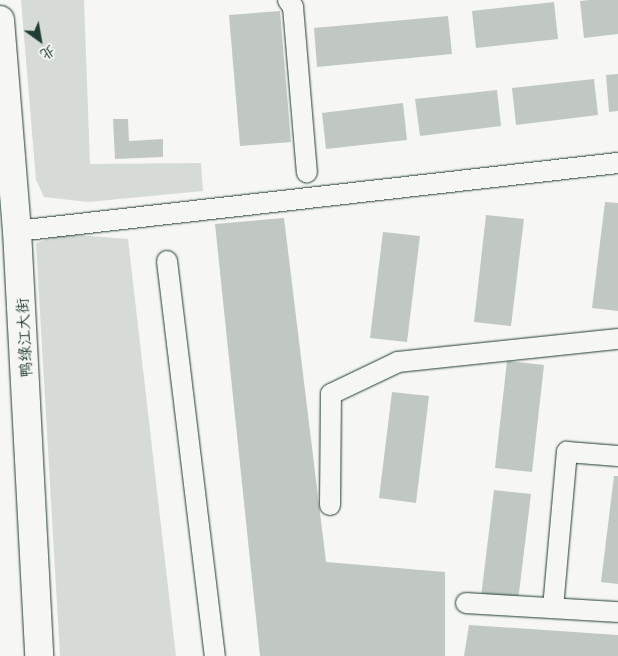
<!DOCTYPE html>
<meta charset="utf-8">
<style>
body{margin:0}
#map{position:relative;width:618px;height:656px;overflow:hidden;background:#f6f6f2;font-family:"Playpen Sans","LXGW WenKai TC",sans-serif}
div>[style]{position:absolute}
.green>*{inset:0;background:#d6dbd6}
.building>*{inset:0;background:#c1c8c3}
.roads{filter:drop-shadow(0 0 1px #1f3d34) drop-shadow(0 0 1px #1f3d34)}
.minor>*{height:20px;margin:-10px;padding:0 10px;transform-origin:10px;border-radius:10px;background:#f6f6f2}
.highway>*{height:28px;margin:-14px;padding:0 14px;transform-origin:14px;border-radius:14px;background:#f6f6f2}
span{translate:-50% -50%;white-space:nowrap;text-align:center;line-height:1.15;-webkit-text-stroke:4px #f6f6f2;paint-order:stroke}
.street-label{font-size:16px;color:#1f3d34}
.north{position:absolute;left:15px;top:15px;width:50px;height:50px;-webkit-text-stroke:4px #f6f6f2;paint-order:stroke;rotate:148deg;font-size:14px;font-weight:700;line-height:20px;text-align:center;color:#1f3d34}
.north::after{content:'';display:block;margin:auto;width:18px;height:22px;background:#1f3d34;clip-path:polygon(50% 0,100% 100%,50% 72%,0 100%)}
</style>
<div id="map">
<div class="green">
<i style="clip-path:polygon(21px 0,84px 0,90px 164px,201px 163px,203px 191px,88px 202px,44px 197px,36px 180px)"></i>
<i style="clip-path:polygon(64px 234px,128px 239px,176px 656px,60px 656px,36px 243px)"></i>
</div>
<div class="building">
<i style="clip-path:polygon(589px 0,618px 0,618px 34px,584px 38px,580px 1px)"></i>
<i style="clip-path:polygon(554px 2px,558px 39px,476px 48px,472px 11px)"></i>
<i style="clip-path:polygon(280px 11px,291px 142px,240px 146px,229px 15px)"></i>
<i style="clip-path:polygon(448px 16px,452px 54px,317px 67px,314px 28px)"></i>
<i style="clip-path:polygon(618px 74px,618px 111px,609px 112px,606px 75px)"></i>
<i style="clip-path:polygon(594px 79px,598px 115px,516px 125px,512px 88px)"></i>
<i style="clip-path:polygon(497px 90px,501px 126px,420px 136px,415px 99px)"></i>
<i style="clip-path:polygon(403px 103px,407px 140px,326px 149px,322px 113px)"></i>
<i style="clip-path:polygon(113px 119px,128px 119px,129px 141px,163px 139px,163px 157px,115px 159px)"></i>
<i style="clip-path:polygon(605px 202px,618px 203px,618px 311px,592px 308px)"></i>
<i style="clip-path:polygon(486px 215px,524px 219px,511px 326px,474px 322px)"></i>
<i style="clip-path:polygon(284px 218px,326px 562px,445px 572px,445px 656px,260px 656px,215px 224px)"></i>
<i style="clip-path:polygon(383px 232px,420px 236px,407px 342px,370px 338px)"></i>
<i style="clip-path:polygon(507px 361px,544px 365px,532px 472px,495px 468px)"></i>
<i style="clip-path:polygon(392px 392px,429px 396px,416px 503px,379px 498px)"></i>
<i style="clip-path:polygon(614px 476px,618px 476px,618px 584px,601px 582px)"></i>
<i style="clip-path:polygon(494px 490px,531px 494px,518px 601px,481px 597px)"></i>
<i style="clip-path:polygon(469px 625px,618px 635px,618px 656px,464px 656px)"></i>
</div>
<div class="roads">
<div class="minor">
<i style="left:288px;top:0;width:9px;rotate:54deg"></i>
<i style="left:293px;top:7px;width:166px;rotate:85.2deg"></i>
<i style="left:17px;top:231px;width:605px;rotate:-6.46deg"></i>
<i style="left:167px;top:261px;width:398px;rotate:83.1deg"></i>
<i style="left:330px;top:505px;width:111px;rotate:-89.5deg"></i>
<i style="left:331px;top:394px;width:74px;rotate:-25.5deg"></i>
<i style="left:398px;top:362px;width:221px;rotate:-6deg"></i>
<i style="left:466px;top:603px;width:152px;rotate:3.4deg"></i>
<i style="left:553px;top:608px;width:157px;rotate:-84.9deg"></i>
<i style="left:567px;top:452px;width:51px;rotate:4.5deg"></i>
</div>
<div class="highway">
<i style="left:0;top:20px;width:212px;rotate:85.4deg"></i>
<i style="left:17px;top:231px;width:426px;rotate:87deg"></i>
</div>
</div>
<div class="street-label">
<span style="left:23px;top:338px;rotate:-93deg">鸭绿江大街</span>
</div>
<div class="north">北</div>
</div>
